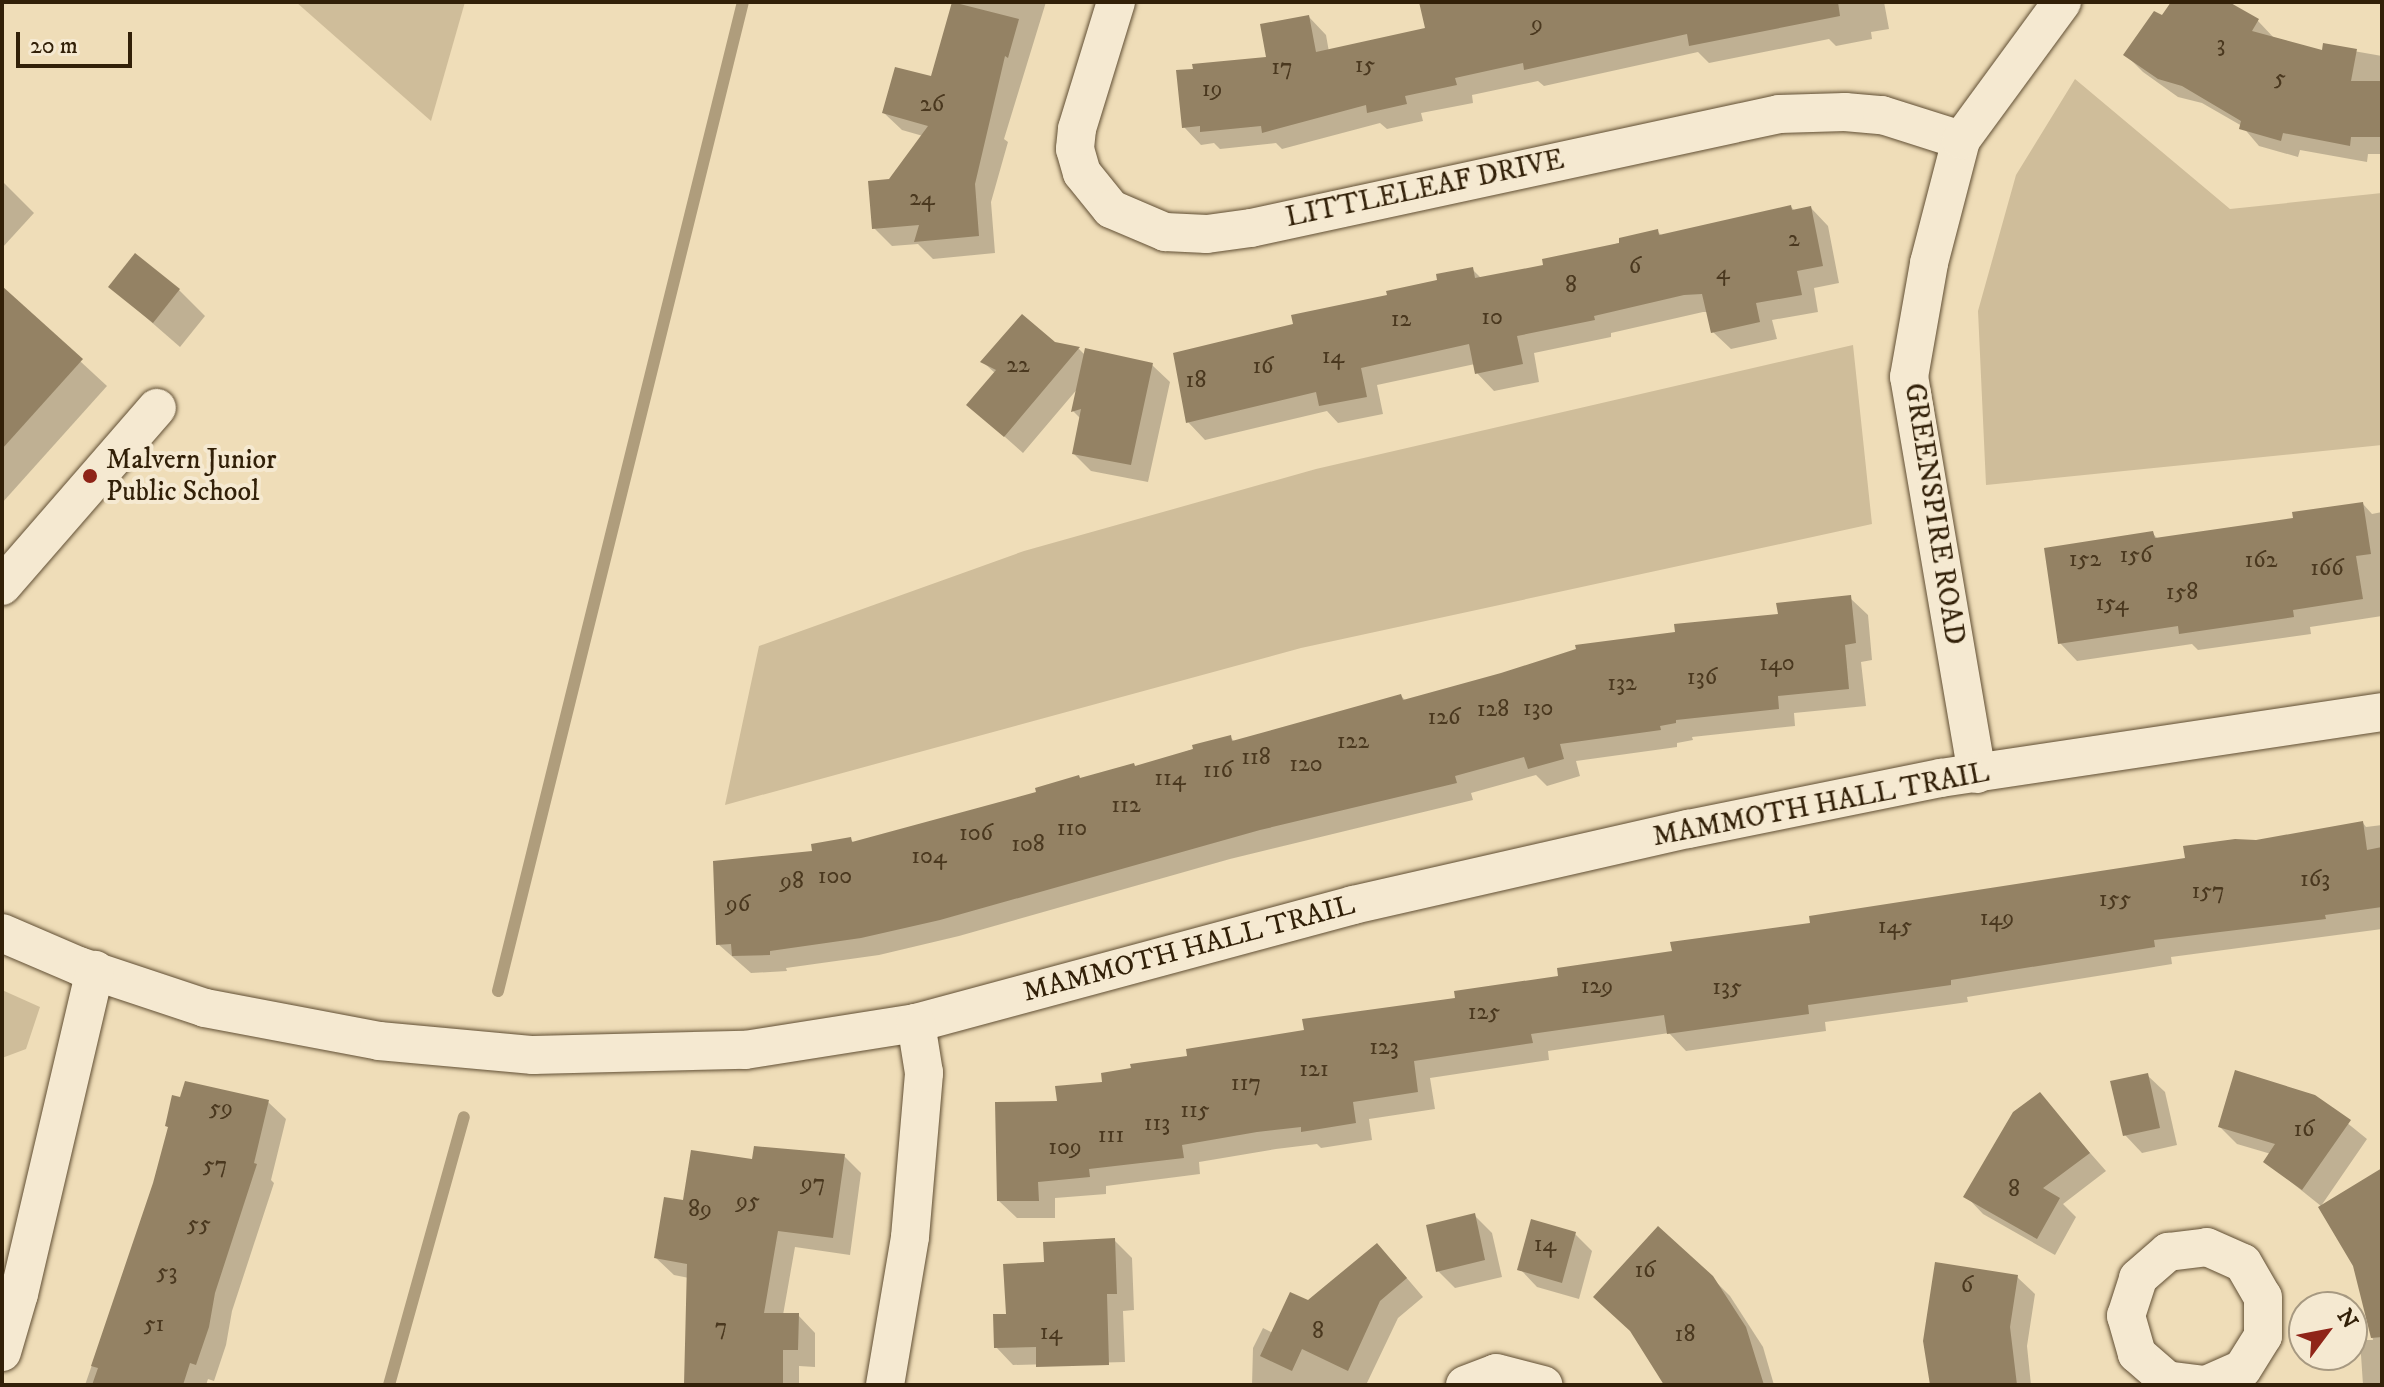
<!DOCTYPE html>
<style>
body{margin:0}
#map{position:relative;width:2384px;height:1387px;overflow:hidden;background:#efddb8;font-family:"IM FELL DW Pica",serif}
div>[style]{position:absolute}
.green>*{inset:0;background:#cfbd9a}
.shadow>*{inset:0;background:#0003}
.stream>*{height:12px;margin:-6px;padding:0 6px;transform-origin:6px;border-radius:6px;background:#af9d7c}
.building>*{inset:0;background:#948264}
.roads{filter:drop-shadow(0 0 2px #614f34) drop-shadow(0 0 2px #614f34)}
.minor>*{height:38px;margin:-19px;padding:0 19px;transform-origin:19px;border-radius:19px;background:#f5e9d1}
.dots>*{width:22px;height:22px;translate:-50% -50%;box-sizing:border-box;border:4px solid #f5e9d1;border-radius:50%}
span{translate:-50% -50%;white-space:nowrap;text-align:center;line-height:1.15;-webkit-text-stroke:8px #f5e9d1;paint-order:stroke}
.number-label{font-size:24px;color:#4a381f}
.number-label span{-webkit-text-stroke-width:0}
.street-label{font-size:28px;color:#322008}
.poi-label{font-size:28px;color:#322008}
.left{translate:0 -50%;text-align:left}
.frame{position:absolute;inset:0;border:4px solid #322008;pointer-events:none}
.north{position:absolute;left:2288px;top:1291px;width:80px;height:80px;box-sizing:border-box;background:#f5e9d1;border:2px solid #a79981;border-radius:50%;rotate:58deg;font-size:22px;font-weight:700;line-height:32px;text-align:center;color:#322008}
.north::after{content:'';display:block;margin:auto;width:28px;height:36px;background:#8f2418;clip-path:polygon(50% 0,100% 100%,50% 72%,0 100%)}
.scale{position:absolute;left:16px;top:32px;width:116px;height:36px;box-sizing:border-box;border:4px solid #322008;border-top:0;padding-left:10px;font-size:24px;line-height:28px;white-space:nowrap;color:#322008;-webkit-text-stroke:6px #f5e9d1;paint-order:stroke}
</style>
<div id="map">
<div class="green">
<i style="clip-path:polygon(296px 2px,465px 2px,431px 121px)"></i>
<i style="clip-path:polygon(2075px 79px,2230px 209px,2382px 193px,2382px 445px,1986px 485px,1978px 311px,2016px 175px)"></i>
<i style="clip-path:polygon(1853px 345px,1872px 524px,1301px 648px,725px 805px,759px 646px,1024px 551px,1316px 469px)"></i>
<i style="clip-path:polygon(2px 990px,40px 1007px,26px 1049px,2px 1058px)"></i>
</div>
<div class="shadow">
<i style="clip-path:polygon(954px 2px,1046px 2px,1004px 139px,1008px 142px,991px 202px,995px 253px,933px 259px,918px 244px,892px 246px,874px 228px,890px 180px,923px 136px,902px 130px,884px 113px,932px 79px)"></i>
<i style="clip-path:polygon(1421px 2px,1884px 2px,1889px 29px,1871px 32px,1872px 39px,1836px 46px,1829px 39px,1709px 63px,1698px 52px,1544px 86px,1538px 81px,1472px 95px,1473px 103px,1421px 113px,1423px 121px,1387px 129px,1380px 123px,1282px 149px,1276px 143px,1220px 149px,1214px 143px,1201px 145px,1184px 127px,1269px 58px,1309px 17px,1326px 35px,1329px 52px,1427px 29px)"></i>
<i style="clip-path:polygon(2174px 2px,2203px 2px,2258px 21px,2275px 39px,2323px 53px,2325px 46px,2382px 56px,2382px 154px,2368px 154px,2367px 162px,2300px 150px,2298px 157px,2259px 146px,2242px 126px,2202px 103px,2178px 97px,2143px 72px,2126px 55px)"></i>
<i style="clip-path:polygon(2px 181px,34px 213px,2px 248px)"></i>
<i style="clip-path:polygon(1791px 207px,1795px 211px,1811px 208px,1828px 226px,1839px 283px,1814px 288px,1818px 312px,1772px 320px,1777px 339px,1731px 349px,1713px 332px,1709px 312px,1703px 312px,1611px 333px,1611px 337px,1534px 353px,1539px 382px,1494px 391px,1477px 373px,1475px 364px,1377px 385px,1383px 414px,1338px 423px,1327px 411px,1205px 440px,1188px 422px,1295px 326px,1472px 269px,1482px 279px,1545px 266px,1657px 231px,1663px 237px)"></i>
<i style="clip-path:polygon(111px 287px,179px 290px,205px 316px,180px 347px)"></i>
<i style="clip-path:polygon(2px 289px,107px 386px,2px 503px)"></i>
<i style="clip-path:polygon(1054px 344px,1079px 349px,1086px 356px,1152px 365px,1170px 382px,1148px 482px,1091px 471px,1074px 454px,1081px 419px,1073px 411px,1079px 387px,1023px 453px,969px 405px,996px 374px,983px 362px)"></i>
<i style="clip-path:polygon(2363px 504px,2372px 514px,2382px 512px,2382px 616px,2310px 627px,2311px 634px,2198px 650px,2192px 644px,2077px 661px,2060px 643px,2153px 534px,2159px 540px,2295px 519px)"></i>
<i style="clip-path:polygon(1850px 598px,1868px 615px,1872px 660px,1861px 662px,1866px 706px,1794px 713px,1795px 726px,1692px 737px,1693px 740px,1677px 743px,1677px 747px,1576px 761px,1580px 776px,1547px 786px,1536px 775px,1471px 793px,1473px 800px,1230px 859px,959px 936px,879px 955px,786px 968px,787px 971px,751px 973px,718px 944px,814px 853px,850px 839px,854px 843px,1136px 768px,1230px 737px,1236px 743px,1401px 696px,1406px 701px,1677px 634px,1780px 615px)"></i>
<i style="clip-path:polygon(2363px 823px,2366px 827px,2382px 825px,2382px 929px,2171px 957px,2172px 964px,1967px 997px,1968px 1002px,1825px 1022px,1826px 1031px,1686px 1051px,1669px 1033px,1548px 1051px,1549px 1060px,1430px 1078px,1435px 1109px,1369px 1119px,1372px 1140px,1321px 1148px,1317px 1144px,1276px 1149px,1199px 1162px,1200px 1174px,1106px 1186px,1106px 1194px,1055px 1198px,1055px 1218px,1017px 1218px,999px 1201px,1059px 1103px,1104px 1084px,1306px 1032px,1674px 953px,2187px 860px,2256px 842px)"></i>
<i style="clip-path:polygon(2147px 1075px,2165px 1092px,2177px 1145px,2142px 1153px,2125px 1135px)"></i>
<i style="clip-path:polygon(2039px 1095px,2106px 1171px,2063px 1204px,2076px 1217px,2055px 1255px,1983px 1214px,1966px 1196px)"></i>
<i style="clip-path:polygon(2315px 1097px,2367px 1139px,2321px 1206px,2266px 1162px,2271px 1154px,2237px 1144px,2220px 1127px)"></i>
<i style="clip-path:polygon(268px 1102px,286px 1119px,271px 1180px,274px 1183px,232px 1311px,226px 1345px,214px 1381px,208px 1379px,206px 1385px,85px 1385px,155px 1183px,170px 1129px,167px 1126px)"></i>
<i style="clip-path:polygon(844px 1156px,861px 1173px,850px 1255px,795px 1247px,783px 1315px,798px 1315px,815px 1333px,815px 1367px,799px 1366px,799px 1385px,686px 1385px,689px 1278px,674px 1275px,656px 1258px,685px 1202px,754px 1162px)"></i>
<i style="clip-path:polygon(1474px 1215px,1492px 1233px,1502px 1277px,1455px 1288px,1438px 1271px)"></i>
<i style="clip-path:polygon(1575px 1234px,1592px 1251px,1579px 1299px,1537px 1287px,1520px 1269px)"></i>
<i style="clip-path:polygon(1114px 1240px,1132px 1258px,1134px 1310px,1123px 1311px,1125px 1362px,1013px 1365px,996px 1347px,1008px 1316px,1047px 1264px)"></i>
<i style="clip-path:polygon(1394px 1263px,1423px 1297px,1398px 1318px,1366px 1385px,1252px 1385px,1253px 1348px,1263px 1328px,1273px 1333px,1308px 1303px)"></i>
<i style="clip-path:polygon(2382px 1268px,2382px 1385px,2363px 1385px,2360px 1340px,2373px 1340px,2357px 1274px)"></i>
<i style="clip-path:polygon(1711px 1277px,1730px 1296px,1763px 1347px,1774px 1385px,1665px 1385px)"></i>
<i style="clip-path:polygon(2017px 1277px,2035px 1294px,2027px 1346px,2031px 1385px,1932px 1385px)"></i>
</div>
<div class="stream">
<i style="left:498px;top:991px;width:1019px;rotate:-76.09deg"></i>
<i style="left:389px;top:1385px;width:278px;rotate:-74.4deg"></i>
</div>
<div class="building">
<i style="clip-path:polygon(952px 2px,1019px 19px,1008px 58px,1005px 56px,975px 184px,979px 236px,914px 242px,919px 225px,872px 229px,868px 181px,889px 179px,928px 126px,882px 113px,895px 67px,931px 76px)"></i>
<i style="clip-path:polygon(1419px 2px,1838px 2px,1840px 16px,1689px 46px,1687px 34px,1524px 70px,1523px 63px,1455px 78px,1457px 85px,1405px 96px,1407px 104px,1367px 113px,1366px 105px,1262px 133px,1261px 126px,1200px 132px,1200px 126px,1182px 128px,1176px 70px,1193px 69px,1192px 64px,1266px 57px,1260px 24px,1309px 15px,1316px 52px,1425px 28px)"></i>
<i style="clip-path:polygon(2171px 2px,2229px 2px,2259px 19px,2252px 31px,2322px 50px,2323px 43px,2357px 49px,2351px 81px,2382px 81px,2382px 137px,2351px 137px,2350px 146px,2283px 133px,2281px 141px,2239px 129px,2241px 121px,2182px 86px,2158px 79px,2123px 55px,2154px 11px,2162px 15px)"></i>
<i style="clip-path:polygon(1791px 205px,1792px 210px,1811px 206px,1823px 266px,1797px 271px,1802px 295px,1756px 303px,1760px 322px,1711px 333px,1702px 294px,1684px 295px,1594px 316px,1595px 320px,1517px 336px,1523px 364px,1475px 374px,1469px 344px,1361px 368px,1367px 397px,1319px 406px,1316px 392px,1186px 423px,1173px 353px,1293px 324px,1291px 315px,1387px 295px,1386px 291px,1437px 280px,1436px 274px,1473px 267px,1475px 278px,1543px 265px,1542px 259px,1619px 243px,1619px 238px,1658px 229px,1659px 235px)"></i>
<i style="clip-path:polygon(135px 253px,180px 289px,153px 323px,108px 287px)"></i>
<i style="clip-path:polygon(2px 286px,83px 359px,2px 449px)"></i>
<i style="clip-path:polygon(1022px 314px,1055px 342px,1080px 347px,1004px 437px,966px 405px,996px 370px,980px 362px)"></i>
<i style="clip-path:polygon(1085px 348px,1153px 363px,1131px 465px,1072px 454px,1081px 409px,1071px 412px)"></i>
<i style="clip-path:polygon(2363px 502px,2371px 554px,2356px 556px,2363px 599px,2293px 610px,2294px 617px,2179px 634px,2178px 626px,2058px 644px,2044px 548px,2153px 531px,2155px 538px,2293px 518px,2292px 512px)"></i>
<i style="clip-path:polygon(1851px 595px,1856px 643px,1845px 645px,1849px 689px,1778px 696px,1779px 709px,1676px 720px,1676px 723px,1660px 726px,1661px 730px,1560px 744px,1564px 759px,1528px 769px,1524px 757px,1455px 776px,1457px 783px,1260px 830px,940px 920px,861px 938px,770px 951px,770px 955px,732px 956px,731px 944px,716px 945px,713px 861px,812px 851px,811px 844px,851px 837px,852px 842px,1036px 792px,1035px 788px,1079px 775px,1080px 778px,1134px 763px,1135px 766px,1193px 749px,1192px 745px,1231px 735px,1232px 741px,1401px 694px,1403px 700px,1501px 673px,1576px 649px,1575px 645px,1675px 632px,1674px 624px,1778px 614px,1776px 603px)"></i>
<i style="clip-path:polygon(2363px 821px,2367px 850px,2382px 847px,2382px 907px,2325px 915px,2326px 919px,2154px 940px,2155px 947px,1951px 980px,1951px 985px,1808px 1005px,1809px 1014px,1667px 1034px,1664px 1015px,1531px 1034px,1533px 1043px,1414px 1061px,1418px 1092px,1353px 1102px,1356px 1123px,1301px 1132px,1301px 1127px,1257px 1132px,1182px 1145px,1184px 1158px,1089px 1169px,1090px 1177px,1038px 1182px,1039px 1201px,997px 1201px,995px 1102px,1057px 1101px,1055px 1086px,1102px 1082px,1101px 1073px,1131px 1068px,1130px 1064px,1187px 1056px,1186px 1049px,1304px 1030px,1302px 1019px,1455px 998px,1454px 991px,1558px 976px,1557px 968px,1672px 951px,1670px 942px,1810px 923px,1809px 916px,2185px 858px,2183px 846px,2235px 839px,2256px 840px)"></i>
<i style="clip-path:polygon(2235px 1070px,2315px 1095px,2351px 1120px,2302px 1190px,2263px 1162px,2275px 1144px,2218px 1127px)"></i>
<i style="clip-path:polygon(2148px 1073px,2160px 1128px,2123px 1136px,2110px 1081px)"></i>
<i style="clip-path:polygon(185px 1081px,269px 1100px,254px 1163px,257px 1164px,215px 1293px,209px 1327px,196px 1365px,190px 1363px,183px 1385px,92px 1385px,98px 1368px,91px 1366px,153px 1183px,168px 1127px,165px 1126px,172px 1095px,180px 1097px)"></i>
<i style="clip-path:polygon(2040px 1092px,2090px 1153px,2043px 1188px,2060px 1198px,2037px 1239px,1963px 1197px,2013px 1112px)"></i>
<i style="clip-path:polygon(754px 1146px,845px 1154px,833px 1238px,778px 1231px,764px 1313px,799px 1313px,798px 1350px,783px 1350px,783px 1385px,684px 1385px,687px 1264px,654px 1258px,664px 1197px,683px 1200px,691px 1150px,752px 1159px)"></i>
<i style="clip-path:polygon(2382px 1168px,2382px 1337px,2371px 1338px,2353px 1266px,2318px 1207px)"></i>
<i style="clip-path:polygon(1475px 1213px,1485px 1260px,1436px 1272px,1426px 1225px)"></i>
<i style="clip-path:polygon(1531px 1219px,1576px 1232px,1562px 1283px,1517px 1270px)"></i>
<i style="clip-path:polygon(1658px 1226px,1713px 1276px,1746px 1327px,1764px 1385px,1664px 1385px,1630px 1331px,1593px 1297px)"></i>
<i style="clip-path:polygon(1115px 1238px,1117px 1294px,1107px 1294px,1109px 1365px,1036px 1367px,1036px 1347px,994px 1348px,993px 1314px,1006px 1314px,1003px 1264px,1044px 1262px,1043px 1242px)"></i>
<i style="clip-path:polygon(1377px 1243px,1407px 1278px,1380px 1301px,1348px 1371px,1302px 1349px,1292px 1371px,1260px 1356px,1290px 1292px,1308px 1300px)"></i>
<i style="clip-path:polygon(1935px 1262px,2018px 1275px,2010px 1327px,2017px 1385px,1930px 1385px,1923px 1341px)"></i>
</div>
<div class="roads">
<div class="minor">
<i style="left:1116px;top:2px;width:133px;rotate:107.1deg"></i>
<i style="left:1077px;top:129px;width:20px;rotate:96deg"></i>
<i style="left:1075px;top:149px;width:25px;rotate:74deg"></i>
<i style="left:1082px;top:173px;width:46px;rotate:51.1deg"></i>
<i style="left:1111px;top:209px;width:59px;rotate:23.1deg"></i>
<i style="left:1165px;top:232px;width:42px;rotate:2.7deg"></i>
<i style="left:1207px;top:234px;width:44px;rotate:-7.8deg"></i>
<i style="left:1251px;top:228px;width:540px;rotate:-12.18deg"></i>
<i style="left:1779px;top:114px;width:66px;rotate:-1.7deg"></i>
<i style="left:1845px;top:112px;width:37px;rotate:5deg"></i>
<i style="left:1882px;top:115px;width:83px;rotate:17.6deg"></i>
<i style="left:2px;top:586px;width:236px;rotate:-49deg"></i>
<i style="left:1977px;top:774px;width:403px;rotate:-99.7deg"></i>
<i style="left:1909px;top:377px;width:116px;rotate:-80deg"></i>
<i style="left:1929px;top:263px;width:127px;rotate:-75.4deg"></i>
<i style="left:1961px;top:140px;width:171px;rotate:-53.8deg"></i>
<i style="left:2px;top:933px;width:84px;rotate:23.2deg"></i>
<i style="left:79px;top:966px;width:133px;rotate:18.4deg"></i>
<i style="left:205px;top:1008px;width:177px;rotate:10.7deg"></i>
<i style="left:379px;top:1041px;width:155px;rotate:5.2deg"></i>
<i style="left:533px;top:1055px;width:212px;rotate:-1.4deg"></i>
<i style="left:745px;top:1050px;width:173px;rotate:-9deg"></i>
<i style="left:916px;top:1023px;width:453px;rotate:-15.1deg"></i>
<i style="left:1353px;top:905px;width:344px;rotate:-12.8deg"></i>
<i style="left:1688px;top:829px;width:258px;rotate:-11.4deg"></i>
<i style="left:1941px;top:778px;width:446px;rotate:-8.5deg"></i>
<i style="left:2px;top:1352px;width:60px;rotate:-73.7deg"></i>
<i style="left:19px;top:1294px;width:333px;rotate:-76.8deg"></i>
<i style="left:885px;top:1385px;width:150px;rotate:-80.4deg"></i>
<i style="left:910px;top:1237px;width:165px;rotate:-85.1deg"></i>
<i style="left:924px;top:1073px;width:51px;rotate:-99.1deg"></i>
<i style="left:1465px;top:1385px;width:33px;rotate:-21deg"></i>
<i style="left:1496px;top:1373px;width:49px;rotate:14.3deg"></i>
<i style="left:2205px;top:1385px;width:38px;rotate:-173deg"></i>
<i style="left:2167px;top:1380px;width:40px;rotate:-139deg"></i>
<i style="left:2137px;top:1354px;width:40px;rotate:-106deg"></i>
<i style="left:2126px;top:1316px;width:40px;rotate:-72deg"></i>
<i style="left:2138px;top:1278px;width:40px;rotate:-41deg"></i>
<i style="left:2168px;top:1252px;width:39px;rotate:-7deg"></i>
<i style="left:2207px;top:1247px;width:39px;rotate:24deg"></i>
<i style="left:2243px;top:1263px;width:39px;rotate:60deg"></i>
<i style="left:2263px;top:1297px;width:39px;rotate:90deg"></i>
<i style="left:2263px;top:1336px;width:39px;rotate:122deg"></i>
<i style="left:2242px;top:1369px;width:39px;rotate:156deg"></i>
</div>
</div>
<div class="dots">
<i style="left:90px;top:476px;background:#8f2418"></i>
</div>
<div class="number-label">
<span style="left:1537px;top:25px">9</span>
<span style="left:2221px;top:45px">3</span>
<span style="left:1365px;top:66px">15</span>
<span style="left:1282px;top:68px">17</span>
<span style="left:2280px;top:79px">5</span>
<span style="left:1212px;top:90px">19</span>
<span style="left:932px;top:105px">26</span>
<span style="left:922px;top:199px">24</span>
<span style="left:1794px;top:240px">2</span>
<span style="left:1635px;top:267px">6</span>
<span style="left:1723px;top:273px">4</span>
<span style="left:1571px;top:286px">8</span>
<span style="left:1492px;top:318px">10</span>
<span style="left:1401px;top:320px">12</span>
<span style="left:1333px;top:357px">14</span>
<span style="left:1018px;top:366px">22</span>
<span style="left:1263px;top:367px">16</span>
<span style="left:1196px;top:381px">18</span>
<span style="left:2136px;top:556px">156</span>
<span style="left:2085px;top:560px">152</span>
<span style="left:2261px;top:561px">162</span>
<span style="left:2327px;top:569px">166</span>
<span style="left:2182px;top:593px">158</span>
<span style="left:2112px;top:604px">154</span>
<span style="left:1777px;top:664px">140</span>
<span style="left:1702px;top:678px">136</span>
<span style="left:1622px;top:684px">132</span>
<span style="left:1538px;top:709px">130</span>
<span style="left:1493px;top:710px">128</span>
<span style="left:1444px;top:718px">126</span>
<span style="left:1353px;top:742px">122</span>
<span style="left:1256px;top:758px">118</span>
<span style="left:1306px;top:765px">120</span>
<span style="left:1218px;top:771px">116</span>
<span style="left:1170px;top:779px">114</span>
<span style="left:1126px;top:806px">112</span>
<span style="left:1072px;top:829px">110</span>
<span style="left:976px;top:834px">106</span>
<span style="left:1028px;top:845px">108</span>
<span style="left:929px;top:857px">104</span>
<span style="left:835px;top:877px">100</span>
<span style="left:2315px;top:880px">163</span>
<span style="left:792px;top:882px">98</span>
<span style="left:2208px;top:892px">157</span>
<span style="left:2115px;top:900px">155</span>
<span style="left:738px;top:905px">96</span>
<span style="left:1997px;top:919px">149</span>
<span style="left:1895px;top:927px">145</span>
<span style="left:1597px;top:987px">129</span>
<span style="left:1727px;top:988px">135</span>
<span style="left:1484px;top:1013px">125</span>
<span style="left:1384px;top:1048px">123</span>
<span style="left:1314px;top:1070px">121</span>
<span style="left:1246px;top:1084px">117</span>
<span style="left:221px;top:1109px">59</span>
<span style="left:1195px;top:1111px">115</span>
<span style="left:1157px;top:1124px">113</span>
<span style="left:2304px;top:1130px">16</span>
<span style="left:1111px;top:1136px">111</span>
<span style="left:1065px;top:1148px">109</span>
<span style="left:215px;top:1166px">57</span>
<span style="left:813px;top:1184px">97</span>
<span style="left:2014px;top:1190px">8</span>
<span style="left:748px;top:1202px">95</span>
<span style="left:700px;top:1210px">89</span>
<span style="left:199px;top:1225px">55</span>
<span style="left:1545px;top:1245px">14</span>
<span style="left:1645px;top:1271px">16</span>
<span style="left:167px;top:1273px">53</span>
<span style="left:1967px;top:1286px">6</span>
<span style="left:154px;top:1325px">51</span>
<span style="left:721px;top:1328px">7</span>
<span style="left:1318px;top:1332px">8</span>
<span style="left:1051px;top:1333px">14</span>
<span style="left:1685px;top:1335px">18</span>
</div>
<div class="street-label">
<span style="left:1425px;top:189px;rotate:-12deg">LITTLELEAF DRIVE</span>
<span style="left:1934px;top:514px;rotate:81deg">GREENSPIRE ROAD</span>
<span style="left:1821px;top:805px;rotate:-11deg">MAMMOTH HALL TRAIL</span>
<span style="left:1189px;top:949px;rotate:-15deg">MAMMOTH HALL TRAIL</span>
</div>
<div class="poi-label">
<span class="left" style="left:106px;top:476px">Malvern Junior<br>Public School</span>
</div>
<div class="frame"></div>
<div class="north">N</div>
<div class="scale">20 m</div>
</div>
